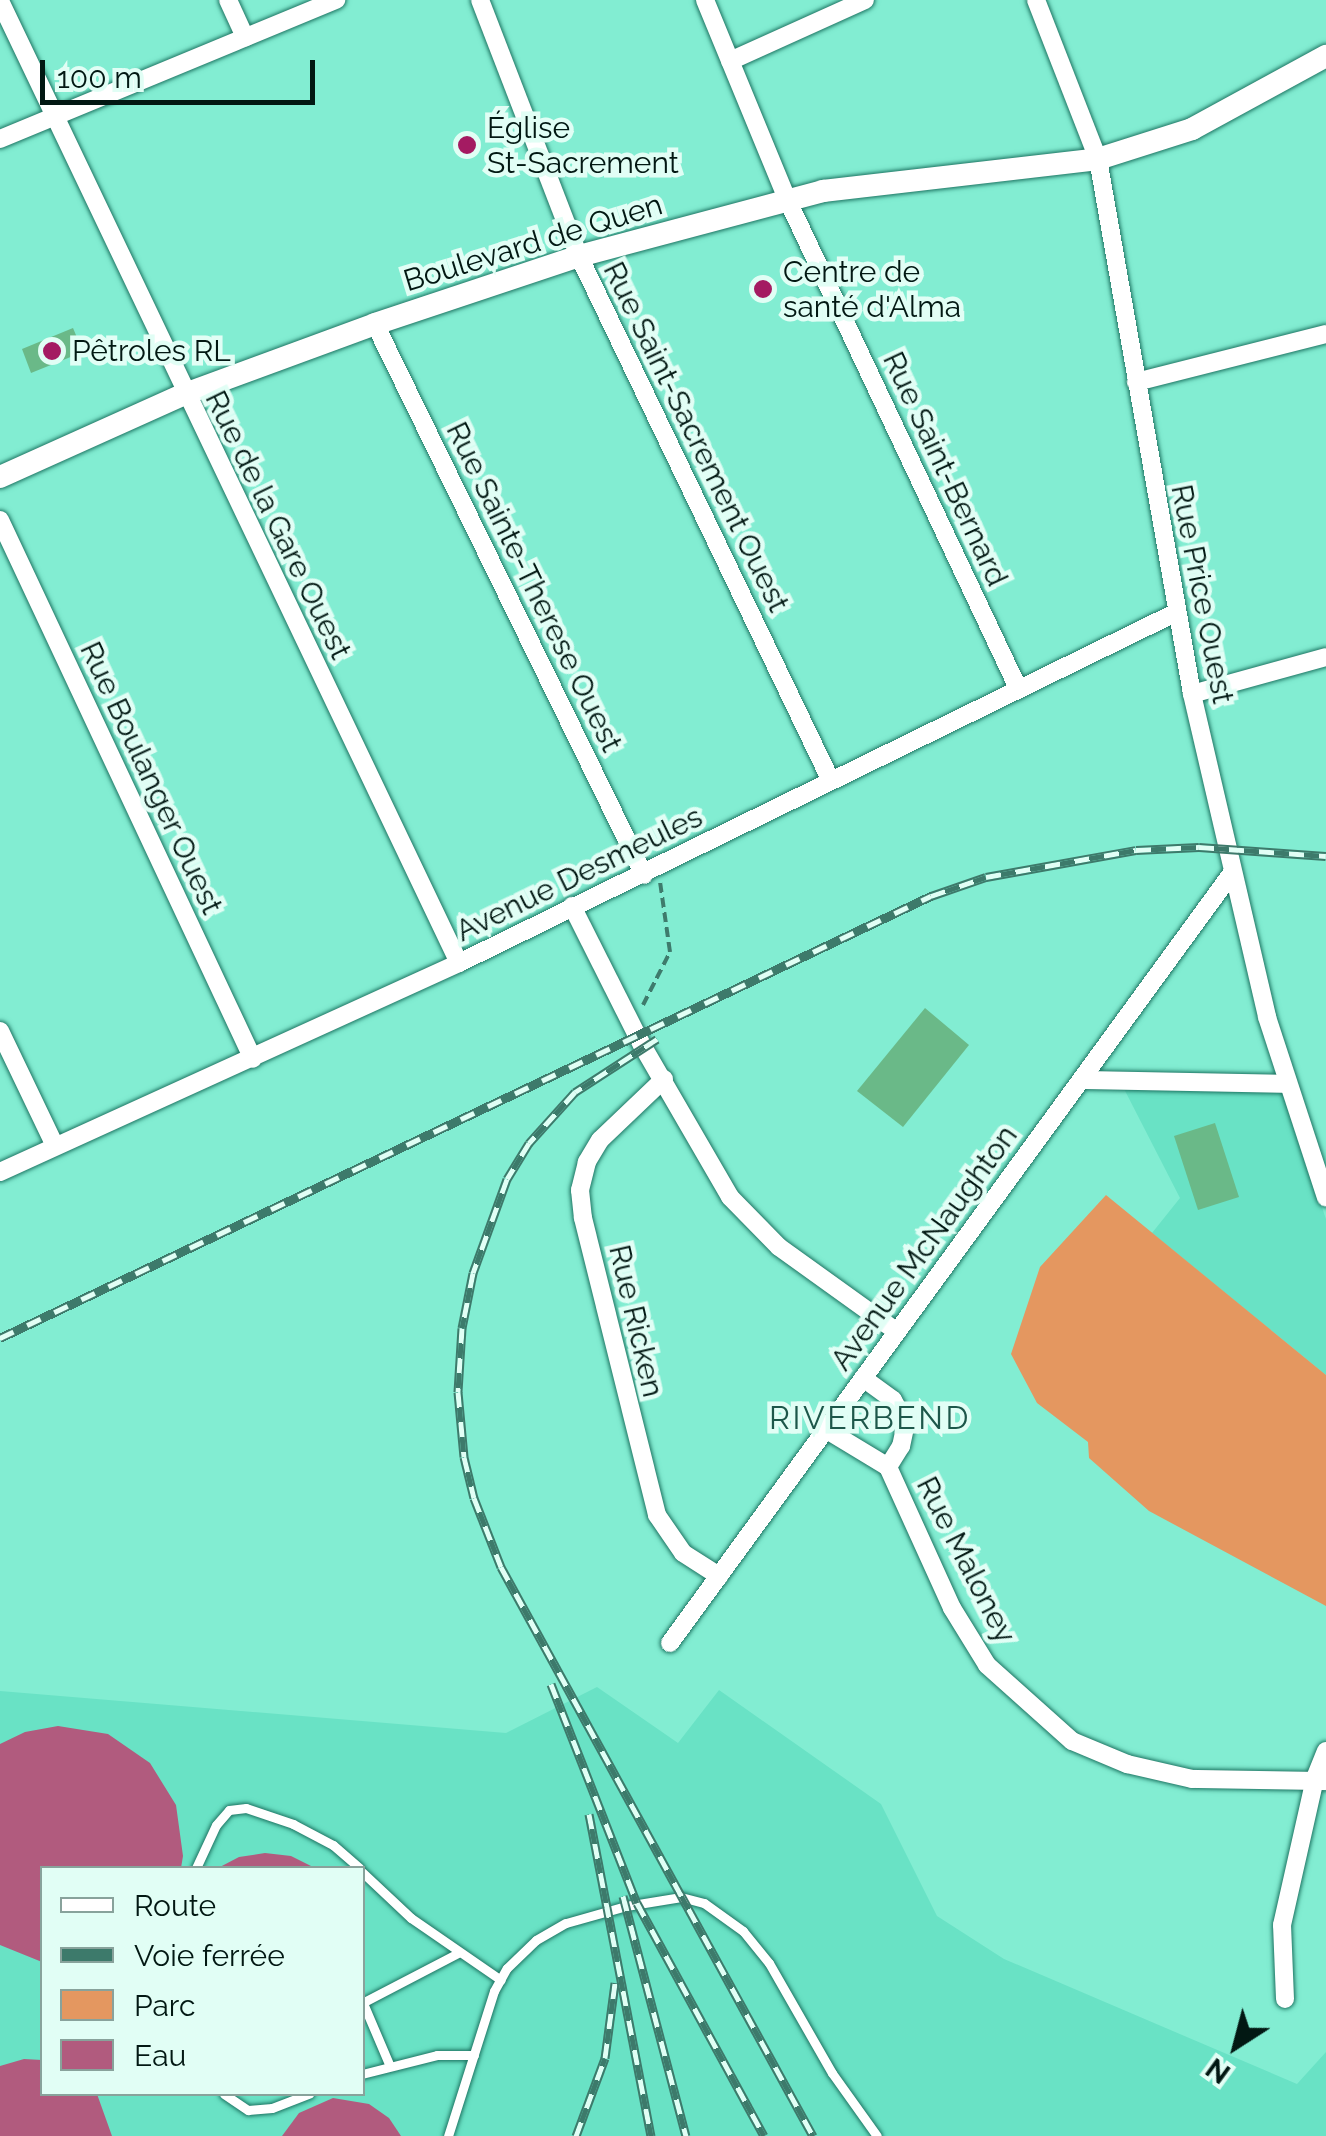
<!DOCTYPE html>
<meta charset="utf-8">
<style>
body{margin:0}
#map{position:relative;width:1326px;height:2136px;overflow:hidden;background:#82edd2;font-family:Raleway,sans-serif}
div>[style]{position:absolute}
.built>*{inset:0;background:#69e2c5}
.green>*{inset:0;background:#e49760}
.water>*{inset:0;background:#b15b7e}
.building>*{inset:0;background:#6ab988}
.path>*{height:4px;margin-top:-2px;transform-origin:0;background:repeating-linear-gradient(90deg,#3e7b6c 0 10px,transparent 0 15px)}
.roads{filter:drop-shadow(0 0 2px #1e7563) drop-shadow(0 0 2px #1e7563)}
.service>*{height:9px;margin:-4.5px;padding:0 4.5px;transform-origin:4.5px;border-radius:4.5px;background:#fff}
.minor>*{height:18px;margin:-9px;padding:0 9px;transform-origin:9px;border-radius:9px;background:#fff}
.tertiary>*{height:22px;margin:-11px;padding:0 11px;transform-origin:11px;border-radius:11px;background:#fff}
.rail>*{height:9px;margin-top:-4.5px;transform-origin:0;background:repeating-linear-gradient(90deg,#e1fef5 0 15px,#3d7a6b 0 30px);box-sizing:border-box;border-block:2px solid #3d7a6b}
.dots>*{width:28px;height:28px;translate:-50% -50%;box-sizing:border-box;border:5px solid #e1fef5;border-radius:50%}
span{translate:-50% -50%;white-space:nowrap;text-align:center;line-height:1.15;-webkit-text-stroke:9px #e1fef5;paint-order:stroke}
.poi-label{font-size:30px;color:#021813}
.left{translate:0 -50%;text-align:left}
.street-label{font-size:30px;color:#021813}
.neighbourhood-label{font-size:32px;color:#1d574a;letter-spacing:2.5px}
.legend{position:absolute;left:40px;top:1866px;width:325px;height:230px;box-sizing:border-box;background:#e1fef5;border:2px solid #88a29b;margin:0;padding:12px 18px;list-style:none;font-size:30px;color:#021813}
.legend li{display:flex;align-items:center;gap:20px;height:50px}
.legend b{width:50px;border:2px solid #88a29b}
.north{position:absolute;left:1186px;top:1996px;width:100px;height:100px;-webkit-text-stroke:8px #e1fef5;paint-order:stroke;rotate:216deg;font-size:28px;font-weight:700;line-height:40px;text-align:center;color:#021813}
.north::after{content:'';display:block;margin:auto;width:35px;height:45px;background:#021813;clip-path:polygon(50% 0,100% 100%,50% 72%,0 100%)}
.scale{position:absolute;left:40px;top:60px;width:275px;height:45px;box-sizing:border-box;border:5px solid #021813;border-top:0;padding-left:12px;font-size:30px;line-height:35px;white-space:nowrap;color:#021813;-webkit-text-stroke:8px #e1fef5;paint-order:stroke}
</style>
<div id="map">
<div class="built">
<i style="clip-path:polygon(1121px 1083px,1281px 1090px,1326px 1219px,1326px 1375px,1152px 1233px,1180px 1198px)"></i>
<i style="clip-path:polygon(evenodd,597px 1687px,678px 1743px,719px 1690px,881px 1804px,937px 1916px,1004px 1959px,1297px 2084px,1326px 2052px,1326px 2136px,0 2136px,0 1691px,506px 1733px,597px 1687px,42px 1868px,362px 1868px,362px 2094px,42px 2094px,42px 1868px)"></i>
</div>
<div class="green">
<i style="clip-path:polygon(1106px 1195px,1326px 1375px,1326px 1606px,1149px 1511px,1089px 1458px,1088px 1442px,1037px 1403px,1011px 1354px,1040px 1267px)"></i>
</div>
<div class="water">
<i style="clip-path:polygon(58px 1726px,108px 1734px,150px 1763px,176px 1805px,183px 1856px,181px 1868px,42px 1868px,42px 1962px,0 1945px,0 1744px,25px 1732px)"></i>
<i style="clip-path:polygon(265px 1853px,291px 1856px,315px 1868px,218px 1868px,239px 1857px)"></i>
<i style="clip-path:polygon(24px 2059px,42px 2060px,42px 2094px,97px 2094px,112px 2136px,0 2136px,0 2066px)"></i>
<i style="clip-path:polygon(333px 2098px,369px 2104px,389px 2118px,401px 2136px,282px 2136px,299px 2113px)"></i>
</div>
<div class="building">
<i style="clip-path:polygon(73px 328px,83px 352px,31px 373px,22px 349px)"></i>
<i style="clip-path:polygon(925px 1008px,969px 1045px,903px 1127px,857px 1091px)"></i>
<i style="clip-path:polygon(1215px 1123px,1239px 1197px,1198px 1210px,1174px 1136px)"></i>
</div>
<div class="path">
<i style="left:643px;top:1005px;width:59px;rotate:-63deg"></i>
<i style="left:670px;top:952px;width:71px;rotate:-98.1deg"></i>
</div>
<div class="roads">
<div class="service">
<i style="left:196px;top:1868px;width:47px;rotate:-65.1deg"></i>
<i style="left:216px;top:1825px;width:20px;rotate:-49deg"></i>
<i style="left:229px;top:1810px;width:17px;rotate:-7deg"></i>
<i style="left:246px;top:1808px;width:50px;rotate:18.8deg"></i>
<i style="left:293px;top:1824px;width:45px;rotate:27.7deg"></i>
<i style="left:333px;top:1845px;width:35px;rotate:41deg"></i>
<i style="left:362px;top:1872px;width:67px;rotate:43.2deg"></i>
<i style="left:411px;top:1918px;width:109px;rotate:34.6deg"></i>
<i style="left:362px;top:2003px;width:108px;rotate:-27.5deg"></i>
<i style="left:363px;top:2003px;width:66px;rotate:66.9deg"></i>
<i style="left:362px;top:2074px;width:77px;rotate:-14.2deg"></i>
<i style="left:437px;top:2055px;width:37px"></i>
<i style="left:224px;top:2094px;width:29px;rotate:34deg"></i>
<i style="left:248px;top:2110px;width:24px;rotate:-5deg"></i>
<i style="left:272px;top:2108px;width:40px;rotate:-21deg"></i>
<i style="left:448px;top:2136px;width:152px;rotate:-72.4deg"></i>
<i style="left:494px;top:1991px;width:26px;rotate:-61deg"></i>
<i style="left:507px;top:1968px;width:40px;rotate:-44deg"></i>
<i style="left:536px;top:1940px;width:34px;rotate:-30deg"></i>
<i style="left:566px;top:1923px;width:62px;rotate:-15.8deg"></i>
<i style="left:626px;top:1906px;width:56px;rotate:-9.3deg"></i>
<i style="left:681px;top:1897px;width:24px;rotate:15deg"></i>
<i style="left:704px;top:1903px;width:48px;rotate:35.7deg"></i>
<i style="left:743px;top:1931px;width:41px;rotate:50.9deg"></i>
<i style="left:769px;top:1963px;width:127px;rotate:60.2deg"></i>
<i style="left:832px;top:2073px;width:77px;rotate:54.5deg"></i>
</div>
<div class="minor">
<i style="left:228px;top:0;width:41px;rotate:65.3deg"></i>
<i style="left:480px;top:0;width:274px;rotate:68.9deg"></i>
<i style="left:579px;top:256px;width:582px;rotate:64.36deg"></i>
<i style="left:705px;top:0;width:217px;rotate:67.6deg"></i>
<i style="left:788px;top:201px;width:536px;rotate:64.72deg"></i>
<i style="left:1036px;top:0;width:171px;rotate:68.7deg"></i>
<i style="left:1098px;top:159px;width:543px;rotate:80.03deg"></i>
<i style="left:1192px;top:694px;width:332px;rotate:76.9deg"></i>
<i style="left:1267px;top:1017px;width:190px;rotate:71.9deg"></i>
<i style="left:0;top:1px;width:1066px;rotate:64.49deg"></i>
<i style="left:730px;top:61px;width:148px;rotate:-24.3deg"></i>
<i style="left:0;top:139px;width:364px;rotate:-22.5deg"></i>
<i style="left:375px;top:324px;width:613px;rotate:63.98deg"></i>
<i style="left:1136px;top:382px;width:196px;rotate:-14.2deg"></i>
<i style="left:0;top:520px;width:595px;rotate:64.86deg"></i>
<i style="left:1192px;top:694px;width:139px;rotate:-15.4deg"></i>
<i style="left:572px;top:906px;width:156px;rotate:63.3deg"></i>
<i style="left:642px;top:1045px;width:176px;rotate:59.9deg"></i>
<i style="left:730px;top:1197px;width:70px;rotate:45.6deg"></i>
<i style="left:779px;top:1247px;width:144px;rotate:35.7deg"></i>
<i style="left:0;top:1031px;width:127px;rotate:64.4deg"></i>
<i style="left:664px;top:1079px;width:88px;rotate:136.4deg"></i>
<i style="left:600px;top:1140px;width:26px;rotate:121deg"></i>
<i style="left:587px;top:1162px;width:29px;rotate:104deg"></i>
<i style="left:580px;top:1190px;width:28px;rotate:84deg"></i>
<i style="left:583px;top:1218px;width:306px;rotate:76deg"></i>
<i style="left:657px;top:1515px;width:46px;rotate:55.6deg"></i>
<i style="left:683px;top:1553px;width:43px;rotate:32.6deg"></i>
<i style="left:1082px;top:1080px;width:203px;rotate:1.1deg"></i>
<i style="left:0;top:1172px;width:504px;rotate:-24.48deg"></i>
<i style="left:459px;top:963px;width:797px;rotate:-26.05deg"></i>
<i style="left:863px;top:1378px;width:37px;rotate:36deg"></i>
<i style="left:893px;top:1400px;width:26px;rotate:61deg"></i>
<i style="left:906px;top:1423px;width:24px;rotate:102deg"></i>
<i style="left:901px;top:1446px;width:25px;rotate:122deg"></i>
<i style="left:827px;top:1430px;width:71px;rotate:31.2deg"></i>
<i style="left:888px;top:1467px;width:155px;rotate:65.6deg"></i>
<i style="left:952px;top:1608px;width:67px;rotate:58.4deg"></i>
<i style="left:987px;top:1665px;width:114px;rotate:41.8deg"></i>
<i style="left:1072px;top:1741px;width:60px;rotate:22.7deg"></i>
<i style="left:1127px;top:1764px;width:67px;rotate:13deg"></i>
<i style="left:1192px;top:1779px;width:134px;rotate:0.9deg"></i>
<i style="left:670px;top:1643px;width:953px;rotate:-53.88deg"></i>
<i style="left:1285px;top:1999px;width:74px;rotate:-92.3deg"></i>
<i style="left:1282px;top:1925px;width:151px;rotate:-77.3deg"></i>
<i style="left:1315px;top:1778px;width:29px;rotate:-68deg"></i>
</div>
<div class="tertiary">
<i style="left:0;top:477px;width:203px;rotate:-24.2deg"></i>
<i style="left:185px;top:394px;width:202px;rotate:-20.2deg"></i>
<i style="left:375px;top:324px;width:215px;rotate:-18.4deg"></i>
<i style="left:579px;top:256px;width:253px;rotate:-14.9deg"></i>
<i style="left:823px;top:191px;width:277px;rotate:-6.6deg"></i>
<i style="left:1098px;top:159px;width:99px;rotate:-17.7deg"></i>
<i style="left:1192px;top:129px;width:153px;rotate:-28.6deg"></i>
</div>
</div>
<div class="rail">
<i style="left:657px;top:1039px;width:98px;rotate:147.1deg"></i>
<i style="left:575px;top:1092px;width:69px;rotate:132deg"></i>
<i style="left:529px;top:1143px;width:42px;rotate:121.4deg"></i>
<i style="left:507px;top:1179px;width:100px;rotate:109.9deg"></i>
<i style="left:473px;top:1273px;width:56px;rotate:101.3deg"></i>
<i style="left:462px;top:1328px;width:64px;rotate:93.6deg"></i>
<i style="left:458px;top:1392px;width:65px;rotate:84.7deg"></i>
<i style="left:464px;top:1457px;width:42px;rotate:76.3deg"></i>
<i style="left:474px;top:1498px;width:74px;rotate:68.6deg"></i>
<i style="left:501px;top:1567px;width:649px;rotate:61.26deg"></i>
<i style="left:0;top:1338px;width:1031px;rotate:-25.4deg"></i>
<i style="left:931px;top:896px;width:58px;rotate:-19.1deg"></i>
<i style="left:986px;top:877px;width:152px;rotate:-10.2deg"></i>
<i style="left:1136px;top:850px;width:63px;rotate:-2.7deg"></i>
<i style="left:1199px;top:847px;width:127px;rotate:4.1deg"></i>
<i style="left:551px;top:1684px;width:235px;rotate:68.6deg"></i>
<i style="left:637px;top:1903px;width:265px;rotate:61.4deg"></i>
<i style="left:589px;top:1814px;width:328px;rotate:79.1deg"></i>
<i style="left:623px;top:1896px;width:248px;rotate:75.3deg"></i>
<i style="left:576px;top:2136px;width:83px;rotate:-69.6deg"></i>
<i style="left:605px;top:2058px;width:76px;rotate:-82.4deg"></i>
</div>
<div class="dots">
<i style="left:467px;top:145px;background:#a41b62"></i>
<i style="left:763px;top:289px;background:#a41b62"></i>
<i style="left:52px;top:351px;background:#a41b62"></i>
</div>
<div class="poi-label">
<span class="left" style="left:487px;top:145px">Église<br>St-Sacrement</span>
<span class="left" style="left:783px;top:289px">Centre de<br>santé d'Alma</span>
<span class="left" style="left:72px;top:351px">Pêtroles RL</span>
</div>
<div class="street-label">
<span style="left:533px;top:243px;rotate:-17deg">Boulevard de Quen</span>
<span style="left:696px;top:437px;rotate:64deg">Rue Saint-Sacrement Ouest</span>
<span style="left:945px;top:469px;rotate:65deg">Rue Saint-Bernard</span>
<span style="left:278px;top:525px;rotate:64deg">Rue de la Gare Ouest</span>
<span style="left:534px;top:587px;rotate:64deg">Rue Sainte-Therese Ouest</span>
<span style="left:1202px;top:594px;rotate:79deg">Rue Price Ouest</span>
<span style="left:151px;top:778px;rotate:65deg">Rue Boulanger Ouest</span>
<span style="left:579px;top:874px;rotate:-26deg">Avenue Desmeules</span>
<span style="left:924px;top:1248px;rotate:-54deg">Avenue McNaughton</span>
<span style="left:636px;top:1321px;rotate:77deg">Rue Ricken</span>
<span style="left:966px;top:1560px;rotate:63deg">Rue Maloney</span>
</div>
<div class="neighbourhood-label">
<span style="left:870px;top:1418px">RIVERBEND</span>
</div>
<ul class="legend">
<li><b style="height:12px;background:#fff"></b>Route</li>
<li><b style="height:12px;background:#3d7a6b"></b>Voie ferrée</li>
<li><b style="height:28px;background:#e49760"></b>Parc</li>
<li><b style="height:28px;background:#b15b7e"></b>Eau</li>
</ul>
<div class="north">N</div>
<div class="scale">100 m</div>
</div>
